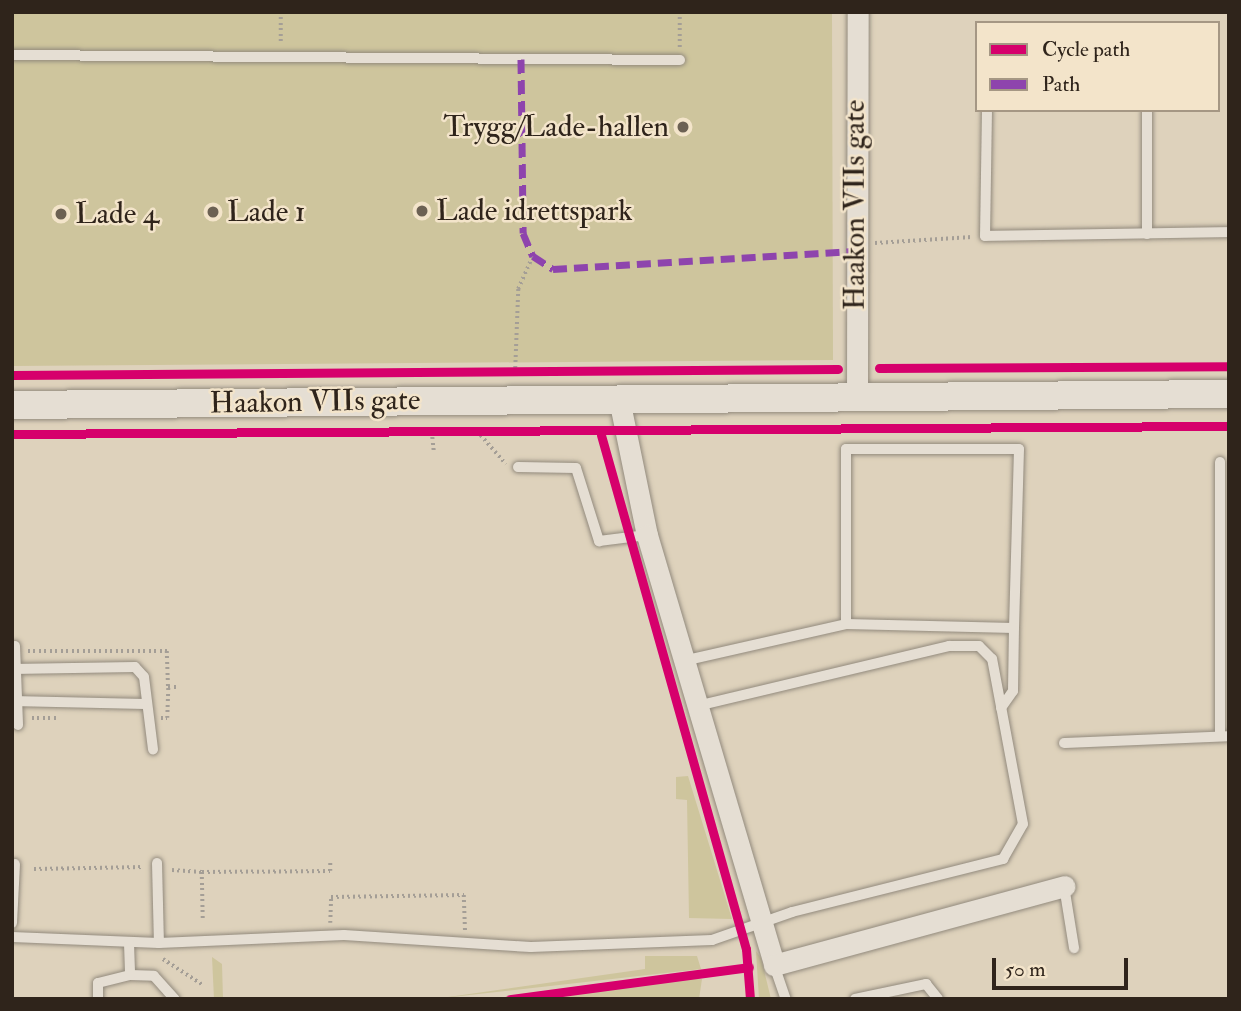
<!DOCTYPE html>
<style>
body{margin:0}
#map{position:relative;width:1241px;height:1011px;overflow:hidden;background:#ded2bc;font-family:"IM FELL Double Pica",serif}
div>[style]{position:absolute}
.green>*{inset:0;background:#cec59d}
.path>*{height:3.5px;margin-top:-1.75px;transform-origin:0;background:repeating-linear-gradient(90deg,#a49e96 0 2px,transparent 0 5.5px)}
.roads{filter:drop-shadow(0 0 2px #928a7d) drop-shadow(0 0 2px #928a7d)}
.service>*{height:10px;margin:-5px;padding:0 5px;transform-origin:5px;border-radius:5px;background:#e5ded3}
.minor>*{height:21px;margin:-10.5px;padding:0 10.5px;transform-origin:10.5px;border-radius:10.5px;background:#e5ded3}
.secondary>*{height:28px;margin:-14px;padding:0 14px;transform-origin:14px;border-radius:14px;background:#e5ded3}
.quiet>*{height:7px;margin-top:-3.5px;transform-origin:0;background:repeating-linear-gradient(90deg,#8e44ad 0 14px,transparent 0 21px)}
.cycleway>*{height:9px;margin:-4.5px;padding:0 4.5px;transform-origin:4.5px;border-radius:4.5px;background:#d6006c}
.dots>*{width:19px;height:19px;translate:-50% -50%;box-sizing:border-box;border:4px solid #f3e4ca;border-radius:50%}
span{translate:-50% -50%;white-space:nowrap;text-align:center;line-height:1.15;-webkit-text-stroke:5px #f3e4ca;paint-order:stroke}
.poi-label{font-size:30px;color:#2f241b}
.right{translate:-100% -50%;text-align:right}
.left{translate:0 -50%;text-align:left}
.street-label{font-size:30px;color:#2f241b}
.frame{position:absolute;inset:0;border:14px solid #2f241b;pointer-events:none}
.legend{position:absolute;left:975px;top:21px;width:245px;height:91px;box-sizing:border-box;background:#f3e4ca;border:2px solid #a59784;margin:0;padding:9px 12px;list-style:none;font-size:21px;color:#2f241b}
.legend li{display:flex;align-items:center;gap:14px;height:35px}
.legend b{width:35px;border:2px solid #a59784}
.scale{position:absolute;left:992px;top:958px;width:136px;height:32px;box-sizing:border-box;border:4px solid #2f241b;border-top:0;padding-left:9px;font-size:21px;line-height:24px;white-space:nowrap;color:#2f241b;-webkit-text-stroke:5px #f3e4ca;paint-order:stroke}
</style>
<div id="map">
<div class="green">
<i style="clip-path:polygon(12px 12px,832px 12px,833px 360px,12px 366px)"></i>
<i style="clip-path:polygon(688px 776px,732px 919px,689px 918px,687px 800px,676px 799px,676px 777px)"></i>
<i style="clip-path:polygon(756px 951px,761px 958px,771px 999px,759px 999px)"></i>
<i style="clip-path:polygon(645px 956px,697px 956px,701px 969px,434px 999px,645px 969px)"></i>
<i style="clip-path:polygon(212px 957px,222px 964px,223px 999px,214px 999px)"></i>
<i style="clip-path:polygon(691px 977px,702px 979px,699px 999px,540px 999px)"></i>
</div>
<div class="path">
<i style="left:281px;top:12px;width:33px;rotate:90deg"></i>
<i style="left:680px;top:12px;width:37px;rotate:90deg"></i>
<i style="left:875px;top:243px;width:97px;rotate:-3.5deg"></i>
<i style="left:515px;top:368px;width:79px;rotate:-87.8deg"></i>
<i style="left:518px;top:289px;width:36px;rotate:-66deg"></i>
<i style="left:1018px;top:425px;width:11px;rotate:85deg"></i>
<i style="left:477px;top:431px;width:44px;rotate:48.7deg"></i>
<i style="left:432px;top:432px;width:20px;rotate:84deg"></i>
<i style="left:28px;top:651px;width:139px"></i>
<i style="left:167px;top:651px;width:36px;rotate:88deg"></i>
<i style="left:168px;top:687px;width:8px"></i>
<i style="left:32px;top:718px;width:27px"></i>
<i style="left:161px;top:718px;width:6px"></i>
<i style="left:167px;top:718px;width:31px;rotate:-88deg"></i>
<i style="left:34px;top:869px;width:110px;rotate:-1deg"></i>
<i style="left:172px;top:870px;width:30px;rotate:4deg"></i>
<i style="left:202px;top:872px;width:47px;rotate:88.8deg"></i>
<i style="left:202px;top:872px;width:128px;rotate:-0.4deg"></i>
<i style="left:330px;top:871px;width:9px;rotate:-90deg"></i>
<i style="left:330px;top:923px;width:26px;rotate:-88deg"></i>
<i style="left:331px;top:897px;width:133px;rotate:-0.9deg"></i>
<i style="left:464px;top:895px;width:36px;rotate:88deg"></i>
<i style="left:163px;top:959px;width:48px;rotate:33deg"></i>
</div>
<div class="roads">
<div class="service">
<i style="left:12px;top:55px;width:668px;rotate:0.43deg"></i>
<i style="left:987px;top:110px;width:126px;rotate:90.9deg"></i>
<i style="left:985px;top:236px;width:244px;rotate:-0.9deg"></i>
<i style="left:1147px;top:110px;width:124px;rotate:90deg"></i>
<i style="left:1220px;top:462px;width:272px;rotate:90deg"></i>
<i style="left:518px;top:467px;width:58px;rotate:1deg"></i>
<i style="left:576px;top:468px;width:77px;rotate:72.5deg"></i>
<i style="left:599px;top:541px;width:48px;rotate:-7.1deg"></i>
<i style="left:15px;top:646px;width:79px;rotate:87.8deg"></i>
<i style="left:683px;top:661px;width:167px;rotate:-12.8deg"></i>
<i style="left:846px;top:624px;width:168px;rotate:1.4deg"></i>
<i style="left:1014px;top:628px;width:179px;rotate:-88.4deg"></i>
<i style="left:1019px;top:449px;width:173px;rotate:180deg"></i>
<i style="left:846px;top:449px;width:175px;rotate:90deg"></i>
<i style="left:12px;top:669px;width:123px;rotate:-0.9deg"></i>
<i style="left:135px;top:667px;width:13px;rotate:48deg"></i>
<i style="left:144px;top:677px;width:73px;rotate:82.9deg"></i>
<i style="left:12px;top:701px;width:133px;rotate:1.3deg"></i>
<i style="left:1001px;top:708px;width:21px;rotate:-55deg"></i>
<i style="left:1013px;top:691px;width:63px;rotate:-89.1deg"></i>
<i style="left:1064px;top:743px;width:165px;rotate:-2.4deg"></i>
<i style="left:157px;top:863px;width:80px;rotate:88.6deg"></i>
<i style="left:1064px;top:886px;width:63px;rotate:80.8deg"></i>
<i style="left:12px;top:923px;width:59px;rotate:-87.1deg"></i>
<i style="left:12px;top:937px;width:147px;rotate:2.3deg"></i>
<i style="left:159px;top:943px;width:185px;rotate:-2.5deg"></i>
<i style="left:344px;top:935px;width:187px;rotate:3.7deg"></i>
<i style="left:531px;top:947px;width:181px;rotate:-2.2deg"></i>
<i style="left:712px;top:940px;width:85px;rotate:-19.3deg"></i>
<i style="left:792px;top:912px;width:218px;rotate:-14.1deg"></i>
<i style="left:1003px;top:859px;width:40px;rotate:-60.3deg"></i>
<i style="left:1023px;top:824px;width:168px;rotate:-100.6deg"></i>
<i style="left:992px;top:659px;width:18px;rotate:-135deg"></i>
<i style="left:979px;top:646px;width:30px;rotate:180deg"></i>
<i style="left:949px;top:646px;width:259px;rotate:166.6deg"></i>
<i style="left:129px;top:943px;width:32px;rotate:88deg"></i>
<i style="left:130px;top:975px;width:24px;rotate:2deg"></i>
<i style="left:154px;top:976px;width:31px;rotate:48deg"></i>
<i style="left:774px;top:965px;width:36px;rotate:71deg"></i>
<i style="left:98px;top:999px;width:16px;rotate:-90deg"></i>
<i style="left:98px;top:983px;width:33px;rotate:-14deg"></i>
<i style="left:855px;top:999px;width:73px;rotate:-11.9deg"></i>
<i style="left:926px;top:984px;width:19px;rotate:51deg"></i>
</div>
<div class="minor">
<i style="left:857px;top:398px;width:386px;rotate:-89.9deg"></i>
<i style="left:619px;top:399px;width:139px;rotate:78.4deg"></i>
<i style="left:647px;top:535px;width:448px;rotate:73.5deg"></i>
<i style="left:774px;top:965px;width:301px;rotate:-15.2deg"></i>
</div>
<div class="secondary">
<i style="left:12px;top:405px;width:1217px;rotate:-0.52deg"></i>
</div>
</div>
<div class="quiet">
<i style="left:521px;top:59px;width:174px;rotate:89.3deg"></i>
<i style="left:523px;top:233px;width:25px;rotate:67deg"></i>
<i style="left:533px;top:256px;width:24px;rotate:33deg"></i>
<i style="left:553px;top:269px;width:302px;rotate:-3.4deg"></i>
</div>
<div class="cycleway">
<i style="left:879px;top:368px;width:350px;rotate:-0.3deg"></i>
<i style="left:12px;top:375px;width:826px;rotate:-0.42deg"></i>
<i style="left:12px;top:434px;width:1217px;rotate:-0.38deg"></i>
<i style="left:601px;top:435px;width:534px;rotate:74.25deg"></i>
<i style="left:746px;top:949px;width:50px;rotate:85.4deg"></i>
<i style="left:510px;top:999px;width:241px;rotate:-7.6deg"></i>
</div>
<div class="dots">
<i style="left:683px;top:127px;background:#6c6153"></i>
<i style="left:422px;top:211px;background:#6c6153"></i>
<i style="left:213px;top:212px;background:#6c6153"></i>
<i style="left:61px;top:214px;background:#6c6153"></i>
</div>
<div class="poi-label">
<span class="right" style="left:669px;top:127px">Trygg/Lade-hallen</span>
<span class="left" style="left:436px;top:211px">Lade idrettspark</span>
<span class="left" style="left:227px;top:212px">Lade 1</span>
<span class="left" style="left:75px;top:214px">Lade 4</span>
</div>
<div class="street-label">
<span style="left:855px;top:205px;rotate:-90deg">Haakon VIIs gate</span>
<span style="left:315px;top:402px;rotate:-1deg">Haakon VIIs gate</span>
</div>
<div class="frame"></div>
<ul class="legend">
<li><b style="height:9px;background:#d6006c"></b>Cycle path</li>
<li><b style="height:9px;background:#8e44ad"></b>Path</li>
</ul>
<div class="scale">50 m</div>
</div>
